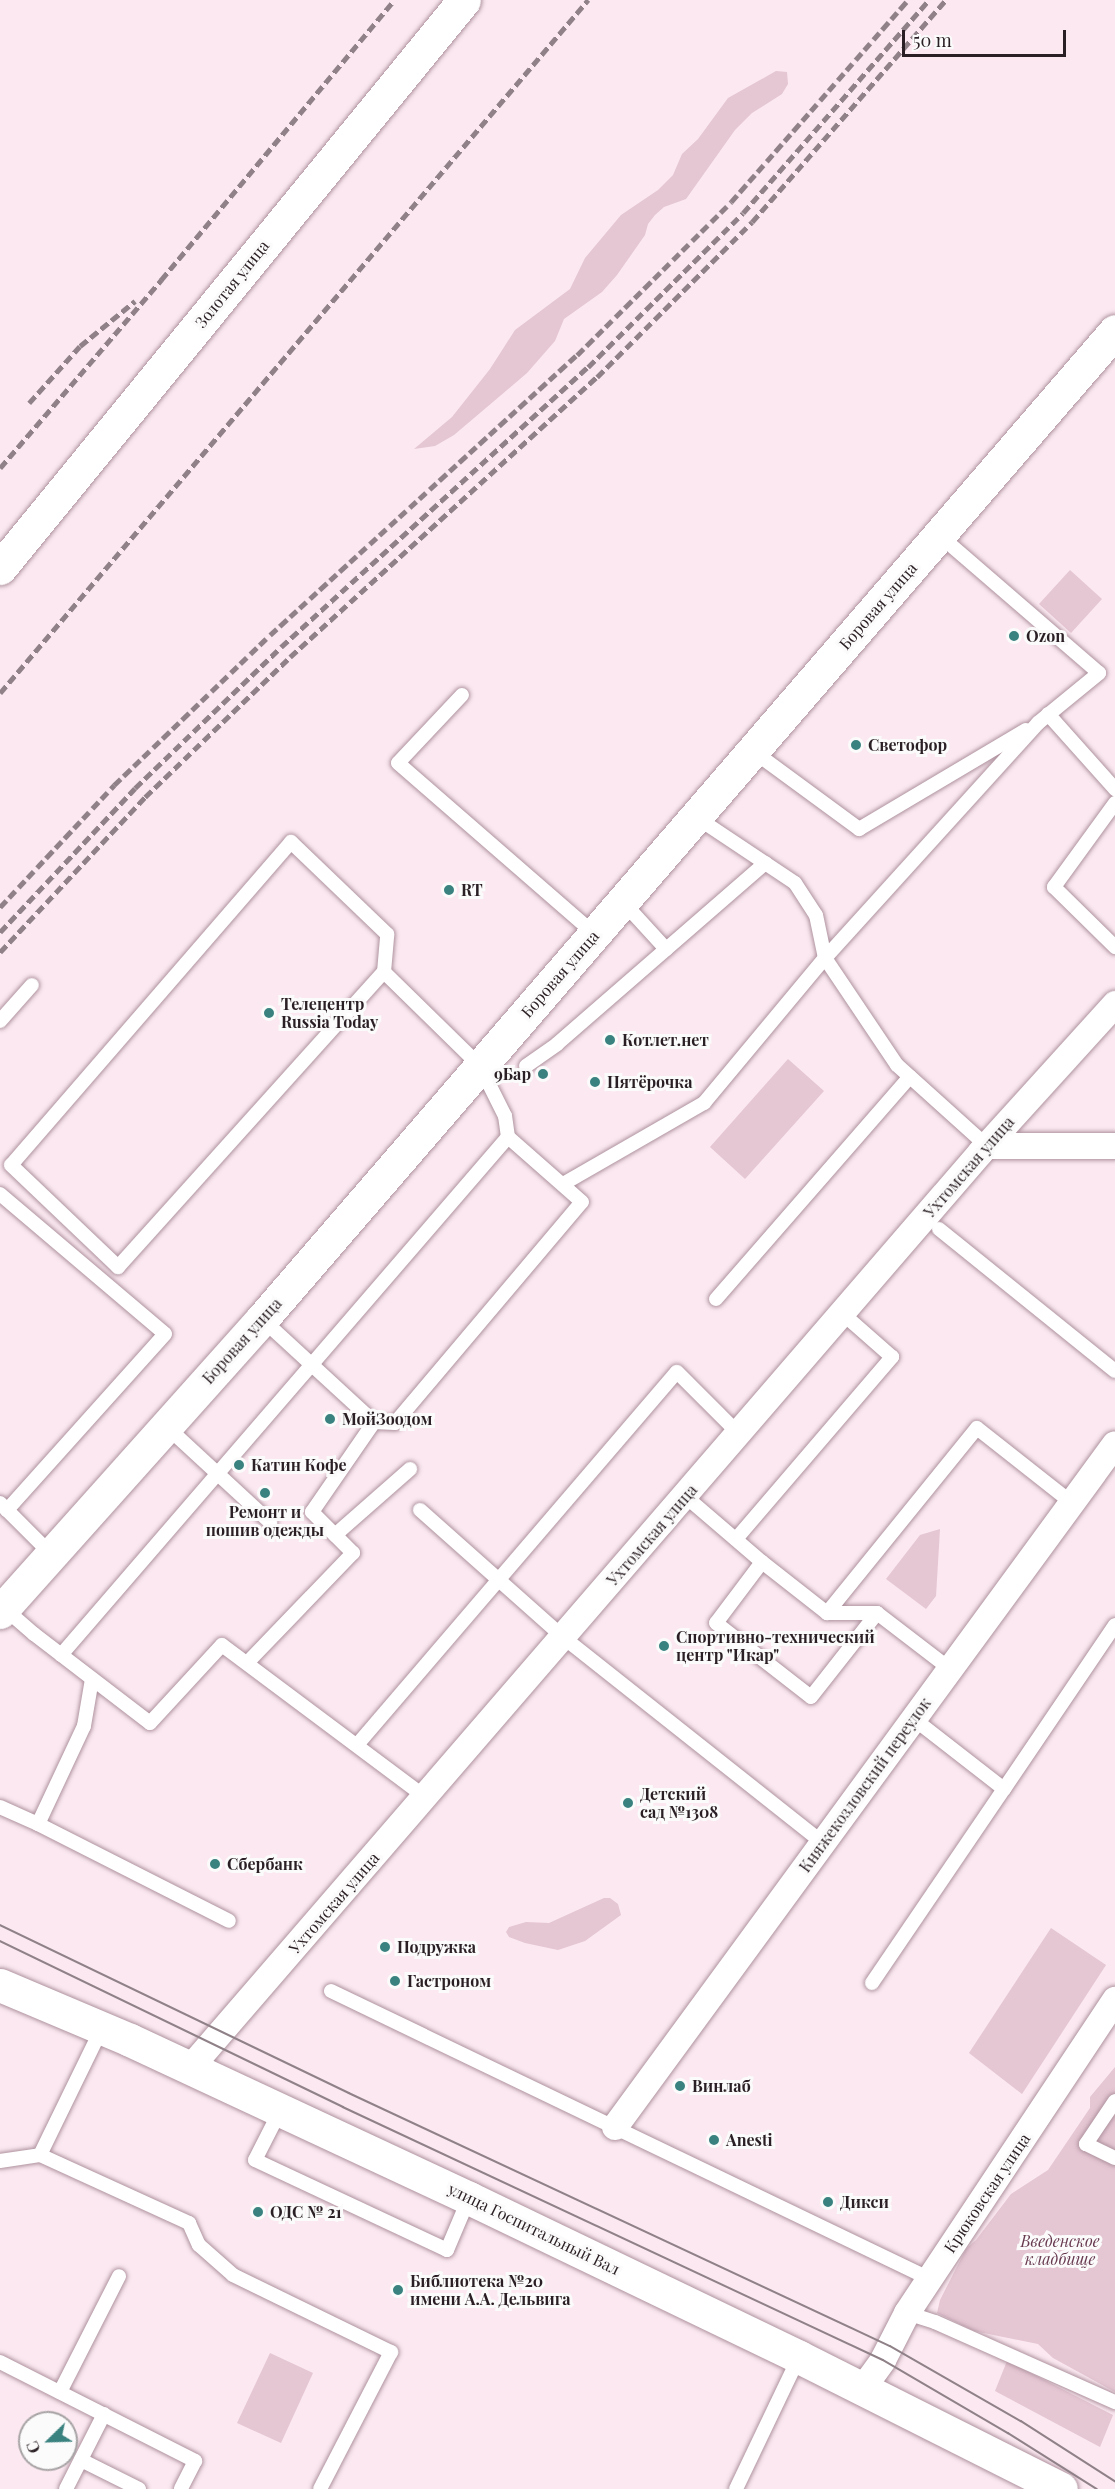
<!DOCTYPE html>
<meta charset="utf-8">
<style>
body{margin:0}
#map{position:relative;width:1115px;height:2489px;overflow:hidden;background:#fbe8f0;font-family:"Playfair Display",serif}
div>[style]{position:absolute}
.green>*{inset:0;background:#e5c6d3}
.roads{filter:drop-shadow(0 0 2px #ae929e) drop-shadow(0 0 2px #ae929e)}
.service>*{height:14px;margin:-7px;padding:0 7px;transform-origin:7px;border-radius:7px;background:#fff}
.minor>*{height:26px;margin:-13px;padding:0 13px;transform-origin:13px;border-radius:13px;background:#fff}
.tertiary>*{height:33px;margin:-16.5px;padding:0 16.5px;transform-origin:16.5px;border-radius:16.5px;background:#fff}
.secondary>*{height:33px;margin:-16.5px;padding:0 16.5px;transform-origin:16.5px;border-radius:16.5px;background:#fff}
.tram>*{height:1.5px;margin:-0.75px;padding:0 0.75px;transform-origin:0.75px;border-radius:0.75px;background:#8f8187}
.rail>*{height:4.5px;margin-top:-2.25px;transform-origin:0;background:repeating-linear-gradient(90deg,#8f8187 0 9px,transparent 0 13.5px)}
.dots>*{width:16px;height:16px;translate:-50% -50%;box-sizing:border-box;border:3px solid #fbfbfb;border-radius:50%}
span{translate:-50% -50%;white-space:nowrap;text-align:center;line-height:1.15;-webkit-text-stroke:6px #fbfbfb;paint-order:stroke}
.street-label{font-size:16px;color:#2a1f24}
.poi-label{font-size:16px;color:#2a1f24;font-weight:700}
.left{translate:0 -50%;text-align:left}
.right{translate:-100% -50%;text-align:right}
.park-label{font-size:16px;color:#683a50;font-style:italic}
.north{position:absolute;left:18px;top:2411px;width:60px;height:60px;box-sizing:border-box;background:#fbfbfb;border:2px solid #a7a3a5;border-radius:50%;rotate:247deg;font-size:16px;font-weight:700;line-height:24px;text-align:center;color:#2a1f24}
.north::after{content:'';display:block;margin:auto;width:21px;height:27px;background:#3a827f;clip-path:polygon(50% 0,100% 100%,50% 72%,0 100%)}
.scale{position:absolute;left:902px;top:30px;width:164px;height:27px;box-sizing:border-box;border:3px solid #2a1f24;border-top:0;padding-left:8px;font-size:18px;line-height:21px;white-space:nowrap;color:#2a1f24;-webkit-text-stroke:4px #fbfbfb;paint-order:stroke}
</style>
<div id="map">
<div class="green">
<i style="clip-path:polygon(776px 71px,787px 72px,788px 84px,782px 94px,752px 113px,735px 130px,686px 199px,664px 207px,655px 215px,648px 224px,645px 235px,617px 275px,602px 292px,564px 319px,555px 341px,527px 373px,454px 435px,435px 446px,414px 449px,452px 417px,490px 369px,515px 330px,570px 289px,585px 258px,621px 215px,658px 190px,673px 175px,682px 154px,698px 139px,728px 98px)"></i>
<i style="clip-path:polygon(1070px 570px,1102px 599px,1071px 633px,1039px 604px)"></i>
<i style="clip-path:polygon(788px 1059px,824px 1091px,745px 1179px,710px 1147px)"></i>
<i style="clip-path:polygon(940px 1529px,936px 1596px,926px 1609px,886px 1579px,920px 1535px)"></i>
<i style="clip-path:polygon(604px 1898px,610px 1898px,618px 1904px,621px 1915px,585px 1941px,558px 1950px,525px 1943px,509px 1937px,506px 1932px,509px 1927px,526px 1922px,549px 1923px)"></i>
<i style="clip-path:polygon(1051px 1928px,1106px 1965px,1022px 2094px,969px 2053px)"></i>
<i style="clip-path:polygon(1115px 2067px,1115px 2392px,1053px 2358px,1038px 2344px,974px 2331px,937px 2313px,940px 2300px,966px 2249px,976px 2240px,1011px 2194px,1048px 2170px,1090px 2108px,1090px 2097px)"></i>
<i style="clip-path:polygon(270px 2353px,313px 2373px,281px 2443px,237px 2423px)"></i>
<i style="clip-path:polygon(1007px 2361px,1113px 2415px,1100px 2447px,995px 2391px)"></i>
</div>
<div class="roads">
<div class="service">
<i style="left:462px;top:695px;width:93px;rotate:133.3deg"></i>
<i style="left:398px;top:763px;width:261px;rotate:41deg"></i>
<i style="left:1048px;top:714px;width:101px;rotate:48.2deg"></i>
<i style="left:753px;top:751px;width:132px;rotate:36.3deg"></i>
<i style="left:859px;top:829px;width:194px;rotate:-30.7deg"></i>
<i style="left:1115px;top:803px;width:104px;rotate:126deg"></i>
<i style="left:1054px;top:887px;width:86px;rotate:44.5deg"></i>
<i style="left:696px;top:817px;width:119px;rotate:33.7deg"></i>
<i style="left:795px;top:883px;width:38px;rotate:57deg"></i>
<i style="left:816px;top:915px;width:44px;rotate:78.2deg"></i>
<i style="left:825px;top:958px;width:129px;rotate:56.1deg"></i>
<i style="left:897px;top:1065px;width:121px;rotate:42deg"></i>
<i style="left:623px;top:902px;width:64px;rotate:47.5deg"></i>
<i style="left:0;top:1021px;width:48px;rotate:-48.4deg"></i>
<i style="left:526px;top:1066px;width:38px;rotate:-35deg"></i>
<i style="left:557px;top:1044px;width:276px;rotate:-41deg"></i>
<i style="left:563px;top:1184px;width:163px;rotate:-29.9deg"></i>
<i style="left:704px;top:1103px;width:189px;rotate:-50.2deg"></i>
<i style="left:825px;top:958px;width:317px;rotate:-47.8deg"></i>
<i style="left:1038px;top:723px;width:79px;rotate:-39.3deg"></i>
<i style="left:1099px;top:673px;width:211px;rotate:-139.2deg"></i>
<i style="left:0;top:1194px;width:216px;rotate:40.3deg"></i>
<i style="left:165px;top:1334px;width:237px;rotate:131.9deg"></i>
<i style="left:939px;top:1229px;width:226px;rotate:38.9deg"></i>
<i style="left:716px;top:1299px;width:295px;rotate:-48.9deg"></i>
<i style="left:262px;top:1319px;width:152px;rotate:42.6deg"></i>
<i style="left:374px;top:1422px;width:21px;rotate:3deg"></i>
<i style="left:395px;top:1423px;width:289px;rotate:-49.8deg"></i>
<i style="left:582px;top:1202px;width:98px;rotate:-138.7deg"></i>
<i style="left:508px;top:1137px;width:21px;rotate:-98deg"></i>
<i style="left:505px;top:1116px;width:56px;rotate:-116.6deg"></i>
<i style="left:480px;top:1066px;width:134px;rotate:-135.6deg"></i>
<i style="left:384px;top:972px;width:38px;rotate:-85deg"></i>
<i style="left:387px;top:934px;width:133px;rotate:-136.2deg"></i>
<i style="left:291px;top:842px;width:427px;rotate:130.9deg"></i>
<i style="left:11px;top:1165px;width:148px;rotate:43.6deg"></i>
<i style="left:118px;top:1267px;width:397px;rotate:-48deg"></i>
<i style="left:166px;top:1426px;width:142px;rotate:42.7deg"></i>
<i style="left:685px;top:1496px;width:101px;rotate:40.6deg"></i>
<i style="left:762px;top:1562px;width:76px;rotate:127deg"></i>
<i style="left:716px;top:1623px;width:120px;rotate:37.9deg"></i>
<i style="left:811px;top:1697px;width:107px;rotate:-51.8deg"></i>
<i style="left:877px;top:1613px;width:92px;rotate:37.5deg"></i>
<i style="left:0;top:1503px;width:72px;rotate:45deg"></i>
<i style="left:420px;top:1510px;width:191px;rotate:41.6deg"></i>
<i style="left:563px;top:1637px;width:332px;rotate:38.4deg"></i>
<i style="left:335px;top:1535px;width:100px;rotate:-41.3deg"></i>
<i style="left:736px;top:1539px;width:240px;rotate:-49.4deg"></i>
<i style="left:892px;top:1357px;width:67px;rotate:-138.7deg"></i>
<i style="left:762px;top:1562px;width:83px;rotate:38.1deg"></i>
<i style="left:827px;top:1613px;width:50px"></i>
<i style="left:4px;top:1608px;width:40px;rotate:41deg"></i>
<i style="left:34px;top:1634px;width:146px;rotate:37.5deg"></i>
<i style="left:150px;top:1723px;width:106px;rotate:-47.3deg"></i>
<i style="left:222px;top:1645px;width:254px;rotate:36.8deg"></i>
<i style="left:827px;top:1613px;width:238px;rotate:-51deg"></i>
<i style="left:977px;top:1428px;width:121px;rotate:38.3deg"></i>
<i style="left:61px;top:1655px;width:684px;rotate:-49.21deg"></i>
<i style="left:247px;top:1663px;width:153px;rotate:-46.1deg"></i>
<i style="left:353px;top:1553px;width:58px;rotate:-135deg"></i>
<i style="left:312px;top:1512px;width:109px;rotate:-55.4deg"></i>
<i style="left:92px;top:1679px;width:48px;rotate:99.7deg"></i>
<i style="left:84px;top:1726px;width:108px;rotate:115.1deg"></i>
<i style="left:38px;top:1824px;width:214px;rotate:26.9deg"></i>
<i style="left:914px;top:1719px;width:114px;rotate:37.9deg"></i>
<i style="left:1004px;top:1789px;width:198px;rotate:-55.9deg"></i>
<i style="left:357px;top:1745px;width:491px;rotate:-49.4deg"></i>
<i style="left:677px;top:1372px;width:88px;rotate:45deg"></i>
<i style="left:0;top:1807px;width:42px;rotate:24.1deg"></i>
<i style="left:872px;top:1983px;width:235px;rotate:-55.8deg"></i>
<i style="left:331px;top:1991px;width:665px;rotate:25.68deg"></i>
<i style="left:1115px;top:2101px;width:52px;rotate:124deg"></i>
<i style="left:1086px;top:2144px;width:32px;rotate:26deg"></i>
<i style="left:281px;top:2109px;width:57px;rotate:117deg"></i>
<i style="left:255px;top:2160px;width:212px;rotate:25.1deg"></i>
<i style="left:447px;top:2250px;width:56px;rotate:-67.1deg"></i>
<i style="left:40px;top:2155px;width:141px;rotate:-64deg"></i>
<i style="left:0;top:2161px;width:40px;rotate:-8.5deg"></i>
<i style="left:40px;top:2155px;width:164px;rotate:24.5deg"></i>
<i style="left:189px;top:2223px;width:24px;rotate:66deg"></i>
<i style="left:199px;top:2245px;width:45px;rotate:41.4deg"></i>
<i style="left:233px;top:2275px;width:176px;rotate:26deg"></i>
<i style="left:391px;top:2352px;width:154px;rotate:117.4deg"></i>
<i style="left:907px;top:2313px;width:29px;rotate:18deg"></i>
<i style="left:935px;top:2322px;width:197px;rotate:24deg"></i>
<i style="left:0;top:2362px;width:219px;rotate:26.9deg"></i>
<i style="left:195px;top:2461px;width:31px;rotate:117deg"></i>
<i style="left:60px;top:2392px;width:130px;rotate:-63deg"></i>
<i style="left:81px;top:2460px;width:65px;rotate:26.6deg"></i>
<i style="left:66px;top:2489px;width:84px;rotate:-63.1deg"></i>
<i style="left:736px;top:2489px;width:146px;rotate:-64.5deg"></i>
</div>
<div class="minor">
<i style="left:987px;top:1146px;width:128px"></i>
<i style="left:191px;top:2067px;width:1209px;rotate:-49.19deg"></i>
<i style="left:981px;top:1152px;width:200px;rotate:-47.8deg"></i>
<i style="left:615px;top:2127px;width:846px;rotate:-53.79deg"></i>
<i style="left:863px;top:2388px;width:34px;rotate:-54deg"></i>
<i style="left:883px;top:2360px;width:53px;rotate:-62.9deg"></i>
<i style="left:907px;top:2313px;width:376px;rotate:-56.4deg"></i>
</div>
<div class="tertiary">
<i style="left:0;top:568px;width:733px;rotate:-50.75deg"></i>
<i style="left:0;top:1612px;width:393px;rotate:-48.2deg"></i>
<i style="left:262px;top:1319px;width:1305px;rotate:-49.19deg"></i>
</div>
<div class="secondary">
<i style="left:0;top:1985px;width:141px;rotate:22.9deg"></i>
<i style="left:130px;top:2040px;width:374px;rotate:25deg"></i>
<i style="left:469px;top:2198px;width:366px;rotate:25.7deg"></i>
<i style="left:799px;top:2357px;width:293px;rotate:26.7deg"></i>
</div>
</div>
<div class="tram">
<i style="left:0;top:1925px;width:387px;rotate:25.7deg"></i>
<i style="left:349px;top:2093px;width:597px;rotate:25.06deg"></i>
<i style="left:890px;top:2346px;width:151px;rotate:29.8deg"></i>
<i style="left:1021px;top:2421px;width:112px;rotate:32.6deg"></i>
<i style="left:0;top:1941px;width:381px;rotate:25.8deg"></i>
<i style="left:343px;top:2107px;width:596px;rotate:25.1deg"></i>
<i style="left:883px;top:2360px;width:145px;rotate:30.3deg"></i>
<i style="left:1008px;top:2433px;width:105px;rotate:32.2deg"></i>
</div>
<div class="rail">
<i style="left:29px;top:403px;width:76px;rotate:-48.2deg"></i>
<i style="left:80px;top:346px;width:71px;rotate:-39.3deg"></i>
<i style="left:0;top:468px;width:248px;rotate:-49.4deg"></i>
<i style="left:161px;top:280px;width:364px;rotate:-50.2deg"></i>
<i style="left:0;top:693px;width:909px;rotate:-49.69deg"></i>
<i style="left:0;top:907px;width:167px;rotate:-46.9deg"></i>
<i style="left:114px;top:785px;width:216px;rotate:-43.9deg"></i>
<i style="left:270px;top:635px;width:416px;rotate:-42.4deg"></i>
<i style="left:577px;top:355px;width:217px;rotate:-44.8deg"></i>
<i style="left:731px;top:202px;width:269px;rotate:-48.8deg"></i>
<i style="left:0;top:932px;width:197px;rotate:-46.8deg"></i>
<i style="left:135px;top:788px;width:203px;rotate:-44deg"></i>
<i style="left:281px;top:647px;width:416px;rotate:-42.4deg"></i>
<i style="left:588px;top:367px;width:218px;rotate:-44.8deg"></i>
<i style="left:743px;top:213px;width:283px;rotate:-48.9deg"></i>
<i style="left:0;top:952px;width:212px;rotate:-46.9deg"></i>
<i style="left:145px;top:797px;width:202px;rotate:-44deg"></i>
<i style="left:290px;top:657px;width:416px;rotate:-42.4deg"></i>
<i style="left:597px;top:377px;width:219px;rotate:-45deg"></i>
<i style="left:752px;top:222px;width:295px;rotate:-48.9deg"></i>
</div>
<div class="dots">
<i style="left:1014px;top:636px;background:#3a827f"></i>
<i style="left:856px;top:745px;background:#3a827f"></i>
<i style="left:449px;top:890px;background:#3a827f"></i>
<i style="left:269px;top:1013px;background:#3a827f"></i>
<i style="left:610px;top:1040px;background:#3a827f"></i>
<i style="left:543px;top:1074px;background:#3a827f"></i>
<i style="left:595px;top:1082px;background:#3a827f"></i>
<i style="left:330px;top:1419px;background:#3a827f"></i>
<i style="left:239px;top:1465px;background:#3a827f"></i>
<i style="left:265px;top:1493px;background:#3a827f"></i>
<i style="left:664px;top:1646px;background:#3a827f"></i>
<i style="left:628px;top:1803px;background:#3a827f"></i>
<i style="left:215px;top:1864px;background:#3a827f"></i>
<i style="left:385px;top:1947px;background:#3a827f"></i>
<i style="left:395px;top:1981px;background:#3a827f"></i>
<i style="left:680px;top:2086px;background:#3a827f"></i>
<i style="left:714px;top:2140px;background:#3a827f"></i>
<i style="left:828px;top:2202px;background:#3a827f"></i>
<i style="left:258px;top:2212px;background:#3a827f"></i>
<i style="left:398px;top:2290px;background:#3a827f"></i>
</div>
<div class="street-label">
<span style="left:232px;top:284px;rotate:-51deg">Золотая улица</span>
<span style="left:878px;top:606px;rotate:-49deg">Боровая улица</span>
<span style="left:560px;top:974px;rotate:-49deg">Боровая улица</span>
<span style="left:969px;top:1167px;rotate:-49deg">Ухтомская улица</span>
<span style="left:242px;top:1341px;rotate:-48deg">Боровая улица</span>
<span style="left:652px;top:1535px;rotate:-49deg">Ухтомская улица</span>
<span style="left:865px;top:1785px;rotate:-54deg">Княжекозловский переулок</span>
<span style="left:334px;top:1903px;rotate:-49deg">Ухтомская улица</span>
<span style="left:987px;top:2193px;rotate:-56deg">Крюковская улица</span>
<span style="left:534px;top:2229px;rotate:26deg">улица Госпитальный Вал</span>
</div>
<div class="poi-label">
<span class="left" style="left:1026px;top:636px">Ozon</span>
<span class="left" style="left:868px;top:745px">Светофор</span>
<span class="left" style="left:461px;top:890px">RT</span>
<span class="left" style="left:281px;top:1013px">Телецентр<br>Russia Today</span>
<span class="left" style="left:622px;top:1040px">Котлет.нет</span>
<span class="right" style="left:531px;top:1074px">9Бар</span>
<span class="left" style="left:607px;top:1082px">Пятёрочка</span>
<span class="left" style="left:342px;top:1419px">МойЗоодом</span>
<span class="left" style="left:251px;top:1465px">Катин Кофе</span>
<span style="left:265px;top:1521px">Ремонт и<br>пошив одежды</span>
<span class="left" style="left:676px;top:1646px">Спортивно-технический<br>центр "Икар"</span>
<span class="left" style="left:640px;top:1803px">Детский<br>сад №1308</span>
<span class="left" style="left:227px;top:1864px">Сбербанк</span>
<span class="left" style="left:397px;top:1947px">Подружка</span>
<span class="left" style="left:407px;top:1981px">Гастроном</span>
<span class="left" style="left:692px;top:2086px">Винлаб</span>
<span class="left" style="left:726px;top:2140px">Anesti</span>
<span class="left" style="left:840px;top:2202px">Дикси</span>
<span class="left" style="left:270px;top:2212px">ОДС № 21</span>
<span class="left" style="left:410px;top:2290px">Библиотека №20<br>имени А.А. Дельвига</span>
</div>
<div class="park-label">
<span style="left:1060px;top:2250px">Введенское<br>кладбище</span>
</div>
<div class="north">С</div>
<div class="scale">50 m</div>
</div>
